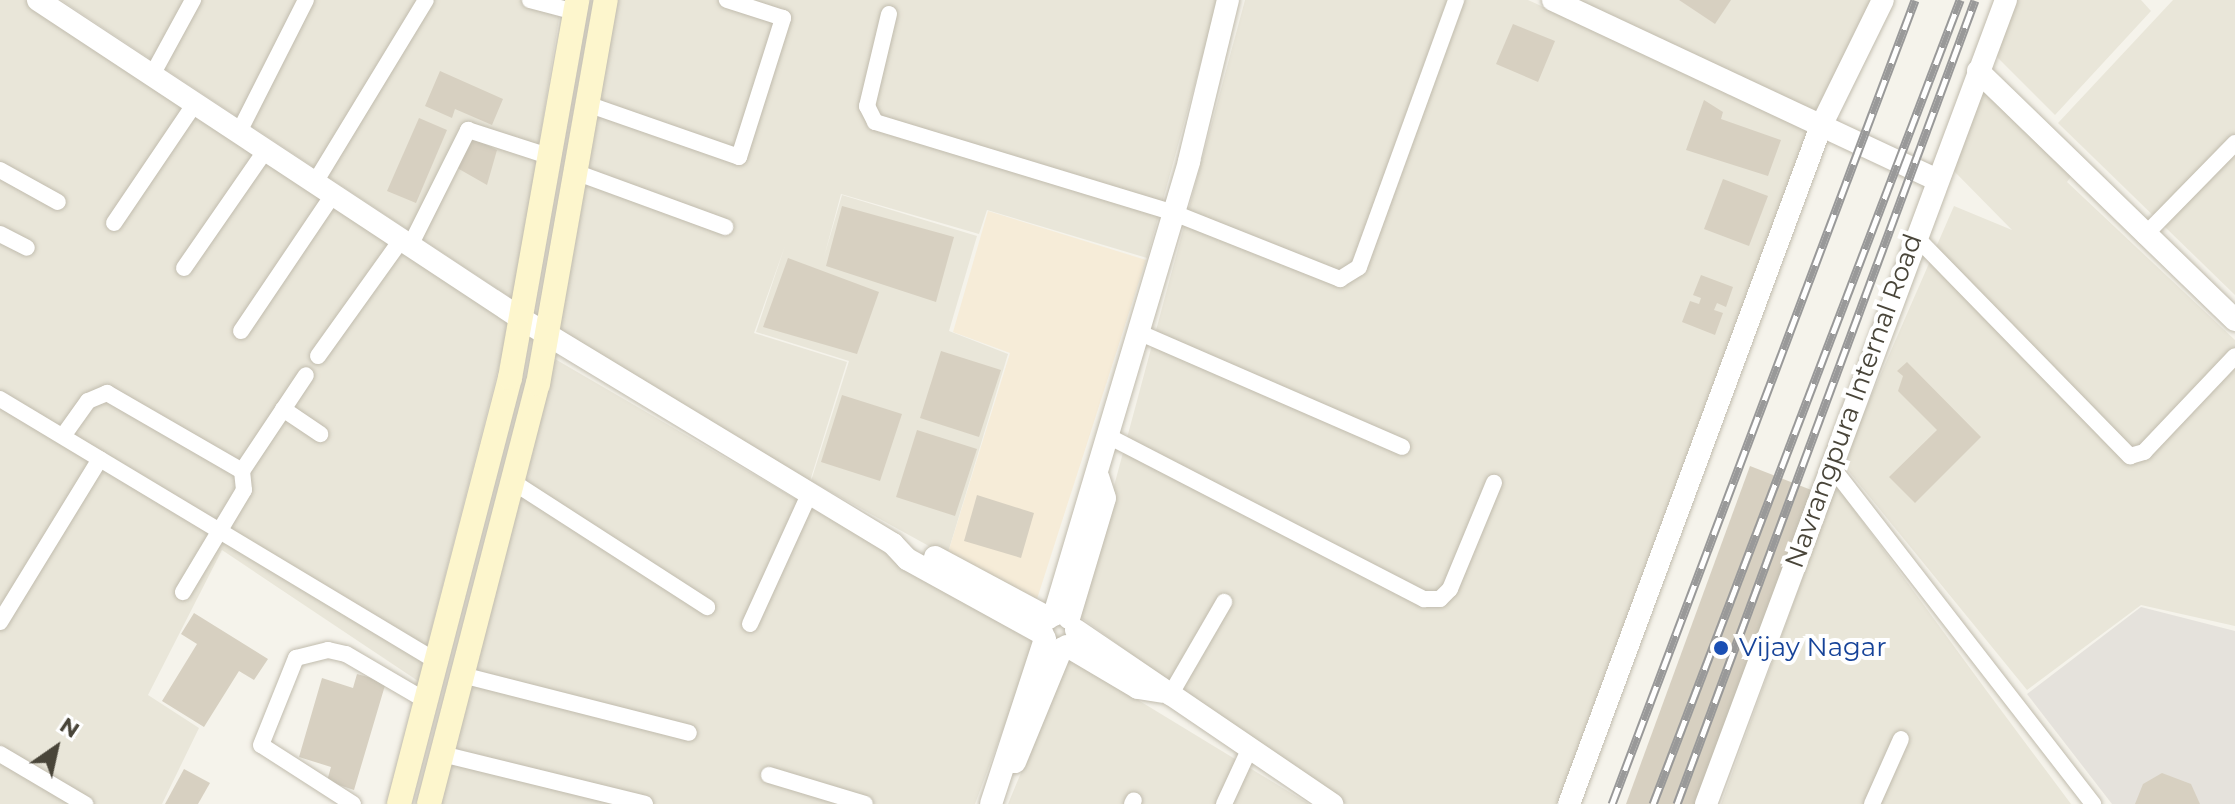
<!DOCTYPE html>
<style>
body{margin:0}
#map{position:relative;width:2235px;height:804px;overflow:hidden;background:#f5f3eb;font-family:Montserrat,sans-serif}
div>[style]{position:absolute}
.residential>*{inset:0;background:#e9e6d9}
.commercial>*{inset:0;background:#f6ecd8}
.industrial>*{inset:0;background:#e5e2dc}
.building>*{inset:0;background:#d7d0c1}
.roads{filter:drop-shadow(0 0 2px #c1bcae) drop-shadow(0 0 2px #c1bcae)}
.minor>*{height:16px;margin:-8px;padding:0 8px;transform-origin:8px;border-radius:8px;background:#fff}
.tertiary>*{height:22px;margin:-11px;padding:0 11px;transform-origin:11px;border-radius:11px;background:#fff}
.secondary>*{height:24px;margin:-12px;padding:0 12px;transform-origin:12px;border-radius:12px;background:#fdf6cd}
.rail>*{height:9px;margin-top:-4.5px;transform-origin:0;background:repeating-linear-gradient(90deg,#fff 0 18px,#999 0 36px);box-sizing:border-box;border-block:2px solid #999}
.dots>*{width:22px;height:22px;translate:-50% -50%;box-sizing:border-box;border:4px solid #fff;border-radius:50%}
span{translate:-50% -50%;white-space:nowrap;text-align:center;line-height:1.15;-webkit-text-stroke:8px #fff;paint-order:stroke}
.street-label{font-size:26px;color:#494539}
.transit-label{font-size:26px;color:#164399}
.left{translate:0 -50%;text-align:left}
.north{position:absolute;left:16px;top:708px;width:80px;height:80px;-webkit-text-stroke:6px #fff;paint-order:stroke;rotate:34deg;font-size:22px;font-weight:700;line-height:32px;text-align:center;color:#494539}
.north::after{content:'';display:block;margin:auto;width:28px;height:36px;background:#494539;clip-path:polygon(50% 0,100% 100%,50% 72%,0 100%)}
</style>
<div id="map">
<div class="residential">
<i style="clip-path:polygon(0 0,25px 0,510px 323px,418px 681px,222px 550px,148px 695px,199px 728px,162px 804px,0 804px)"></i>
<i style="clip-path:polygon(61px 0,562px 0,514px 300px)"></i>
<i style="clip-path:polygon(609px 0,1218px 0,1147px 258px,987px 210px,979px 234px,841px 194px,824px 257px,842px 195px,977px 236px,949px 331px,1008px 354px,947px 556px,811px 481px,849px 361px,756px 332px,785px 246px,754px 333px,847px 362px,810px 481px,559px 330px)"></i>
<i style="clip-path:polygon(1245px 0,1528px 0,1813px 129px,1559px 804px,1346px 804px,1186px 706px,1164px 678px,1079px 616px)"></i>
<i style="clip-path:polygon(1573px 0,1877px 0,1819px 120px)"></i>
<i style="clip-path:polygon(2017px 0,2141px 0,2151px 11px,2055px 115px,1995px 55px)"></i>
<i style="clip-path:polygon(2173px 0,2235px 0,2235px 295px,2058px 123px)"></i>
<i style="clip-path:polygon(1987px 79px,2076px 170px,2067px 182px,2235px 340px,2235px 626px,2141px 605px,2027px 690px,1842px 463px,1954px 206px,2012px 230px,1951px 168px)"></i>
<i style="clip-path:polygon(555px 359px,1037px 639px,975px 804px,429px 804px)"></i>
<i style="clip-path:polygon(1836px 485px,1986px 690px,2071px 804px,1721px 804px)"></i>
<i style="clip-path:polygon(1069px 658px,1309px 804px,1008px 804px)"></i>
</div>
<div class="commercial">
<i style="clip-path:polygon(988px 211px,1146px 260px,1037px 599px,947px 556px,1010px 353px,953px 332px)"></i>
</div>
<div class="industrial">
<i style="clip-path:polygon(2141px 607px,2235px 631px,2235px 804px,2112px 804px,2027px 694px)"></i>
</div>
<div class="building">
<i style="clip-path:polygon(1679px 0,1731px 0,1715px 24px)"></i>
<i style="clip-path:polygon(1513px 24px,1555px 41px,1538px 82px,1496px 64px)"></i>
<i style="clip-path:polygon(440px 71px,503px 99px,492px 125px,455px 109px,452px 118px,425px 106px)"></i>
<i style="clip-path:polygon(1704px 100px,1723px 112px,1721px 119px,1781px 140px,1768px 176px,1686px 150px)"></i>
<i style="clip-path:polygon(419px 118px,447px 130px,416px 203px,387px 191px)"></i>
<i style="clip-path:polygon(465px 134px,497px 150px,487px 185px,452px 165px)"></i>
<i style="clip-path:polygon(1723px 179px,1768px 196px,1749px 246px,1704px 229px)"></i>
<i style="clip-path:polygon(842px 206px,954px 237px,936px 302px,826px 266px)"></i>
<i style="clip-path:polygon(788px 258px,879px 292px,857px 354px,763px 327px)"></i>
<i style="clip-path:polygon(1701px 275px,1733px 287px,1726px 307px,1717px 303px,1714px 310px,1723px 313px,1715px 335px,1682px 322px,1690px 301px,1699px 304px,1701px 298px,1693px 295px)"></i>
<i style="clip-path:polygon(941px 351px,1001px 370px,979px 437px,920px 418px)"></i>
<i style="clip-path:polygon(1907px 362px,1981px 437px,1915px 503px,1889px 477px,1937px 430px,1898px 391px,1903px 376px,1897px 371px)"></i>
<i style="clip-path:polygon(842px 395px,902px 414px,880px 481px,821px 462px)"></i>
<i style="clip-path:polygon(917px 430px,977px 449px,955px 516px,896px 497px)"></i>
<i style="clip-path:polygon(1750px 466px,1819px 493px,1701px 804px,1626px 804px)"></i>
<i style="clip-path:polygon(977px 495px,1034px 513px,1021px 558px,964px 541px)"></i>
<i style="clip-path:polygon(194px 613px,268px 659px,254px 680px,239px 671px,204px 727px,162px 701px,197px 644px,181px 634px)"></i>
<i style="clip-path:polygon(357px 674px,386px 682px,354px 790px,327px 781px,331px 767px,299px 757px,322px 678px,353px 688px)"></i>
<i style="clip-path:polygon(184px 769px,210px 783px,198px 804px,165px 804px)"></i>
<i style="clip-path:polygon(2162px 773px,2191px 784px,2200px 804px,2135px 804px,2143px 784px)"></i>
</div>
<div class="roads">
<div class="minor">
<i style="left:530px;top:0;width:47px;rotate:14.9deg"></i>
<i style="left:889px;top:14px;width:95px;rotate:103.4deg"></i>
<i style="left:867px;top:106px;width:18px;rotate:63deg"></i>
<i style="left:875px;top:122px;width:313px;rotate:16.9deg"></i>
<i style="left:1174px;top:213px;width:179px;rotate:21.7deg"></i>
<i style="left:1340px;top:279px;width:22px;rotate:-32deg"></i>
<i style="left:1359px;top:267px;width:284px;rotate:-70deg"></i>
<i style="left:151px;top:77px;width:88px;rotate:-61.4deg"></i>
<i style="left:587px;top:104px;width:161px;rotate:19.2deg"></i>
<i style="left:739px;top:157px;width:146px;rotate:-72.4deg"></i>
<i style="left:783px;top:18px;width:59px;rotate:-162.2deg"></i>
<i style="left:238px;top:134px;width:150px;rotate:-63.1deg"></i>
<i style="left:0;top:170px;width:66px;rotate:28.9deg"></i>
<i style="left:575px;top:172px;width:160px;rotate:20.1deg"></i>
<i style="left:314px;top:184px;width:215px;rotate:-58.7deg"></i>
<i style="left:114px;top:223px;width:143px;rotate:-55.9deg"></i>
<i style="left:0;top:234px;width:30px;rotate:27deg"></i>
<i style="left:1915px;top:236px;width:308px;rotate:45.7deg"></i>
<i style="left:2130px;top:456px;width:15px;rotate:-16deg"></i>
<i style="left:2144px;top:452px;width:132px;rotate:-46.5deg"></i>
<i style="left:2144px;top:236px;width:130px;rotate:-45.6deg"></i>
<i style="left:410px;top:246px;width:130px;rotate:-63.4deg"></i>
<i style="left:468px;top:130px;width:84px;rotate:18deg"></i>
<i style="left:184px;top:268px;width:142px;rotate:-55.3deg"></i>
<i style="left:241px;top:331px;width:163px;rotate:-56deg"></i>
<i style="left:1138px;top:332px;width:288px;rotate:23.5deg"></i>
<i style="left:318px;top:356px;width:143px;rotate:-54.4deg"></i>
<i style="left:0;top:399px;width:509px;rotate:31deg"></i>
<i style="left:283px;top:409px;width:45px;rotate:34deg"></i>
<i style="left:63px;top:436px;width:43px;rotate:-54.5deg"></i>
<i style="left:88px;top:401px;width:21px;rotate:-23deg"></i>
<i style="left:107px;top:393px;width:156px;rotate:30deg"></i>
<i style="left:242px;top:471px;width:19px;rotate:84deg"></i>
<i style="left:244px;top:490px;width:119px;rotate:120.9deg"></i>
<i style="left:1108px;top:436px;width:356px;rotate:27.3deg"></i>
<i style="left:1424px;top:599px;width:16px"></i>
<i style="left:1440px;top:599px;width:14px;rotate:-45deg"></i>
<i style="left:1450px;top:589px;width:115px;rotate:-67.5deg"></i>
<i style="left:1831px;top:466px;width:428px;rotate:52.2deg"></i>
<i style="left:242px;top:471px;width:115px;rotate:-56.3deg"></i>
<i style="left:513px;top:482px;width:231px;rotate:32.8deg"></i>
<i style="left:0;top:622px;width:191px;rotate:-58.5deg"></i>
<i style="left:750px;top:624px;width:140px;rotate:-65.5deg"></i>
<i style="left:462px;top:675px;width:234px;rotate:14.3deg"></i>
<i style="left:1169px;top:697px;width:110px;rotate:-59.9deg"></i>
<i style="left:0;top:754px;width:99px;rotate:30.5deg"></i>
<i style="left:442px;top:754px;width:209px;rotate:13.8deg"></i>
<i style="left:769px;top:775px;width:100px;rotate:16.8deg"></i>
<i style="left:353px;top:804px;width:109px;rotate:-147.3deg"></i>
<i style="left:261px;top:745px;width:94px;rotate:-68.1deg"></i>
<i style="left:296px;top:658px;width:33px;rotate:-14deg"></i>
<i style="left:328px;top:650px;width:18px;rotate:13deg"></i>
<i style="left:346px;top:654px;width:89px;rotate:30.3deg"></i>
<i style="left:1132px;top:804px;width:4px;rotate:-63deg"></i>
<i style="left:1224px;top:804px;width:57px;rotate:-65.2deg"></i>
<i style="left:1872px;top:804px;width:71px;rotate:-66deg"></i>
</div>
<div class="tertiary">
<i style="left:38px;top:0;width:577px;rotate:33.41deg"></i>
<i style="left:520px;top:318px;width:436px;rotate:31.2deg"></i>
<i style="left:893px;top:544px;width:21px;rotate:47deg"></i>
<i style="left:907px;top:559px;width:155px;rotate:28.9deg"></i>
<i style="left:1553px;top:0;width:424px;rotate:25.1deg"></i>
<i style="left:1978px;top:71px;width:358px;rotate:44.1deg"></i>
<i style="left:935px;top:557px;width:129px;rotate:28.2deg"></i>
<i style="left:1054px;top:615px;width:474px;rotate:-73.4deg"></i>
<i style="left:1189px;top:161px;width:166px;rotate:-76.4deg"></i>
<i style="left:1069px;top:618px;width:125px;rotate:-73.3deg"></i>
<i style="left:1105px;top:498px;width:22px;rotate:-108deg"></i>
<i style="left:1076px;top:630px;width:310px;rotate:34.2deg"></i>
<i style="left:1067px;top:646px;width:82px;rotate:30.6deg"></i>
<i style="left:1138px;top:688px;width:24px;rotate:9deg"></i>
<i style="left:1015px;top:762px;width:123px;rotate:-67.6deg"></i>
<i style="left:991px;top:804px;width:174px;rotate:-71.9deg"></i>
<i style="left:1569px;top:804px;width:723px;rotate:-69.61deg"></i>
<i style="left:1821px;top:126px;width:140px;rotate:-63.8deg"></i>
<i style="left:1706px;top:804px;width:858px;rotate:-69.54deg"></i>
</div>
<div class="secondary">
<i style="left:399px;top:804px;width:440px;rotate:-75.4deg"></i>
<i style="left:510px;top:378px;width:384px;rotate:-79.9deg"></i>
<i style="left:429px;top:804px;width:434px;rotate:-75.5deg"></i>
<i style="left:538px;top:384px;width:390px;rotate:-80deg"></i>
</div>
</div>
<div class="rail">
<i style="left:1612px;top:804px;width:859px;rotate:-69.35deg"></i>
<i style="left:1653px;top:804px;width:861px;rotate:-69.1deg"></i>
<i style="left:1677px;top:804px;width:857px;rotate:-69.66deg"></i>
</div>
<div class="dots">
<i style="left:1721px;top:648px;background:#1a4fb4"></i>
</div>
<div class="street-label">
<span style="left:1854px;top:401px;rotate:-70deg">Navrangpura Internal Road</span>
</div>
<div class="transit-label">
<span class="left" style="left:1739px;top:648px">Vijay Nagar</span>
</div>
<div class="north">N</div>
</div>
